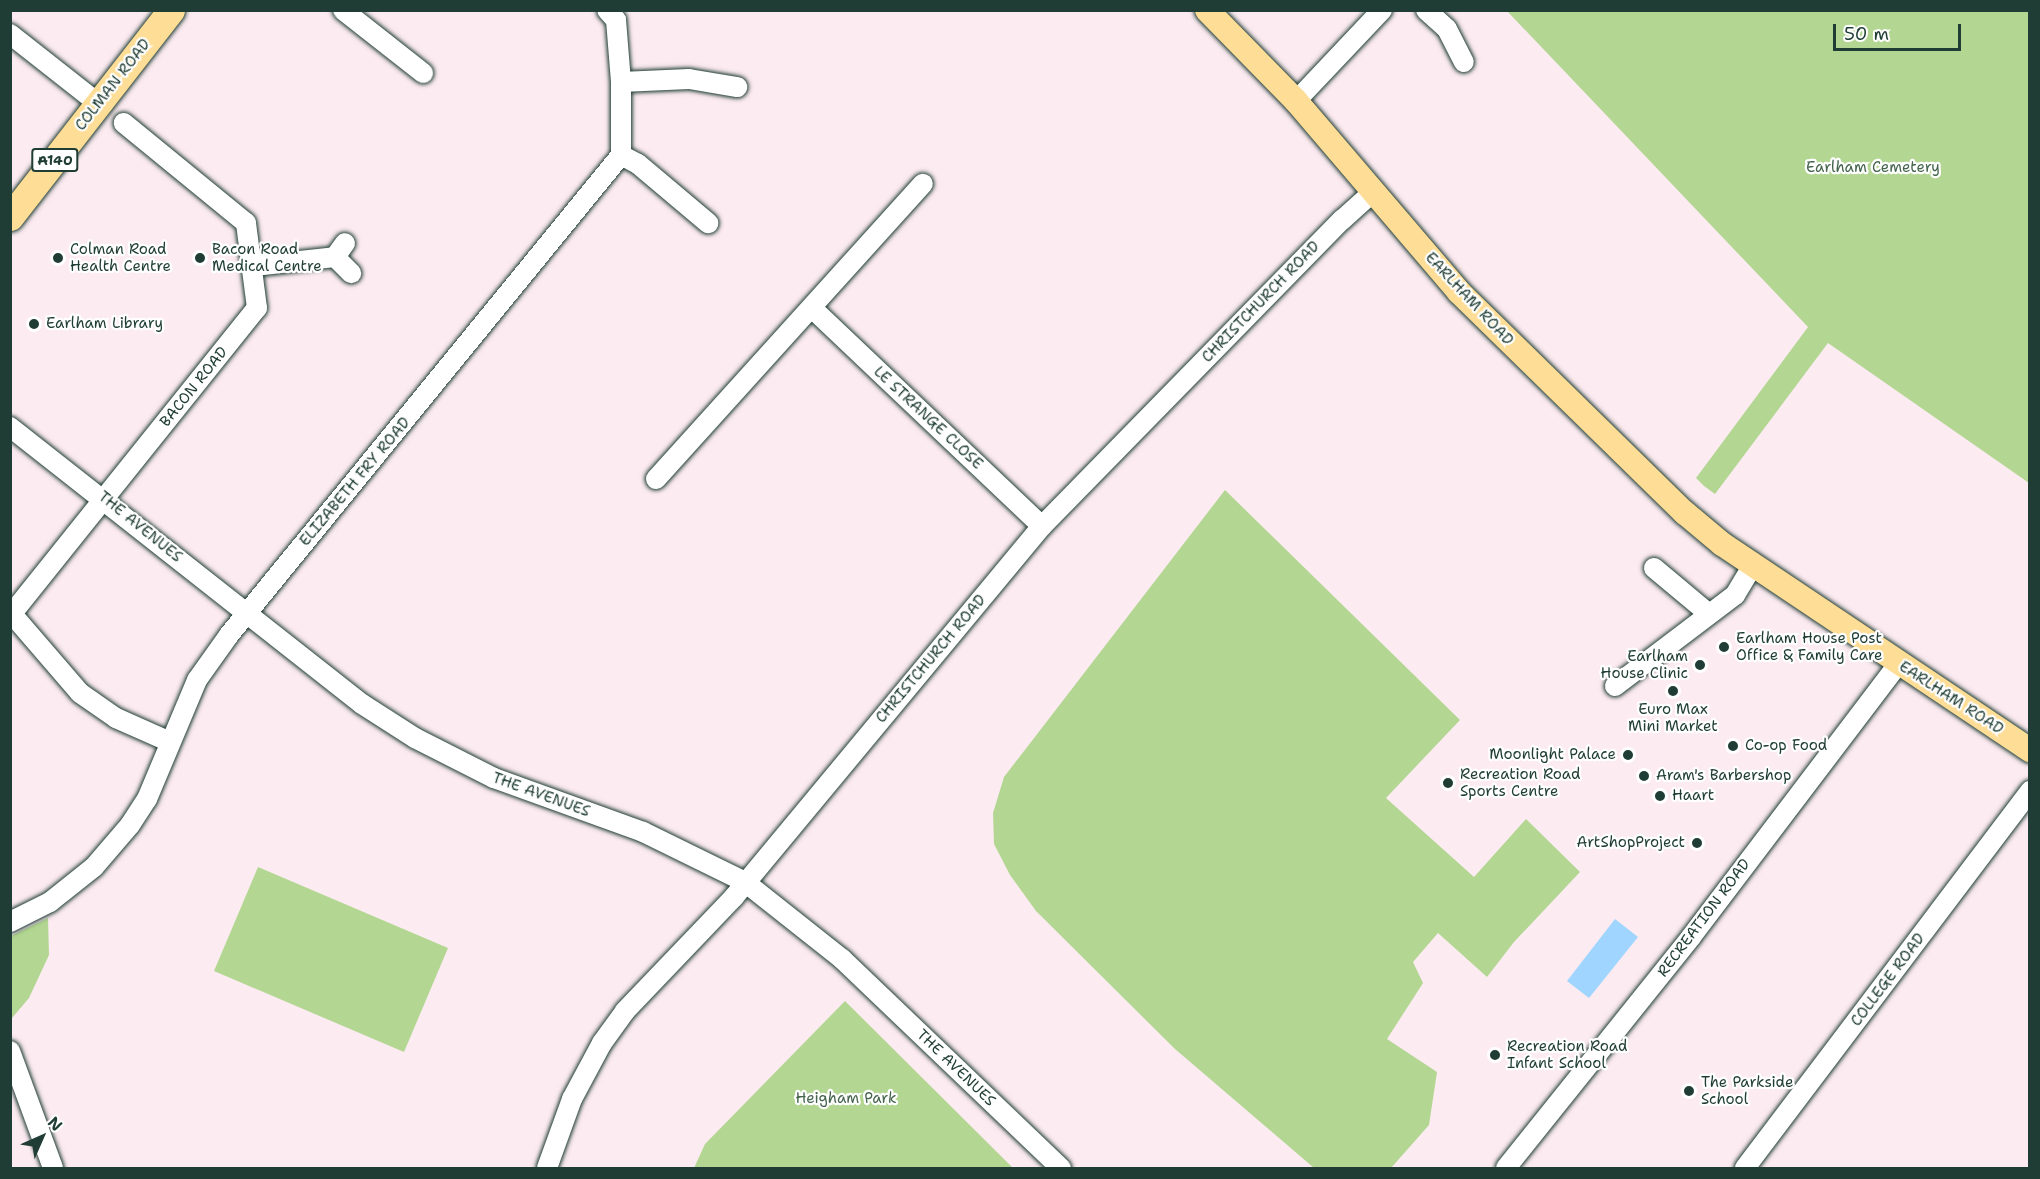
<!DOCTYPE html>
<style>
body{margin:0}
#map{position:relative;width:2040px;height:1179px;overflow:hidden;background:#fcebf1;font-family:"Shantell Sans",sans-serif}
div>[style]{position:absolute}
.green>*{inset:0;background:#b3d792}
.water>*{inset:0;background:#9fd5fe}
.roads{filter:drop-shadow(0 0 2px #1f3d34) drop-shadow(0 0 2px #1f3d34)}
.minor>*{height:20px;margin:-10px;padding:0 10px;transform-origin:10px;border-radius:10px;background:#fff}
.major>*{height:24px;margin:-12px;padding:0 12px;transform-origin:12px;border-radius:12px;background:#fedd96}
.highway>*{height:27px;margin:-13.5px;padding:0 13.5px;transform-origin:13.5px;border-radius:13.5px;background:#fedd96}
.dots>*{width:16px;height:16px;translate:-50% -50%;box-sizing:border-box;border:3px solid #fff;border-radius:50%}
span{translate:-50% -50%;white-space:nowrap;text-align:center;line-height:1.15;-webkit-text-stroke:4.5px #fff;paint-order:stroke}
.shield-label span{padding:2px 4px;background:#fff;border:2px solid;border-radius:4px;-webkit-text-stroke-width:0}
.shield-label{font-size:14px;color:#1f3d34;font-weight:700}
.street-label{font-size:15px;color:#1f3d34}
.park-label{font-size:15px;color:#44644c}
.poi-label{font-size:15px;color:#1f3d34}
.left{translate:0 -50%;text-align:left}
.right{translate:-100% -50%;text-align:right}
.frame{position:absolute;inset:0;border:12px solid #1f3d34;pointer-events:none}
.north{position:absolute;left:12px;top:1107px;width:60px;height:60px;-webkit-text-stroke:4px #fff;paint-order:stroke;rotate:45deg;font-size:16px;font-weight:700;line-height:24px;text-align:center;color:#1f3d34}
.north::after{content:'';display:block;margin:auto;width:21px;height:27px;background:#1f3d34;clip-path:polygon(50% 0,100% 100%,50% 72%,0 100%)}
.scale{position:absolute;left:1833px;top:24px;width:128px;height:27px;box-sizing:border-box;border:3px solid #1f3d34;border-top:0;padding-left:8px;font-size:18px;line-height:21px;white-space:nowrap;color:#1f3d34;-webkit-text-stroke:4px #fff;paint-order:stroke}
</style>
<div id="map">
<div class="green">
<i style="clip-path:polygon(1507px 11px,2029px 11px,2029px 483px,1828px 343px,1715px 494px,1704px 486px,1696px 478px,1808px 327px)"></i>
<i style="clip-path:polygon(1225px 490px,1460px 720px,1386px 798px,1474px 877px,1526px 819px,1580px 872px,1514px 942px,1487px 977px,1438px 933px,1413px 962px,1423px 983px,1387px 1039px,1437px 1072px,1429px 1125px,1391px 1168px,1314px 1168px,1175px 1049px,1036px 911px,1010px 875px,994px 844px,993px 813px,1004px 777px)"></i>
<i style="clip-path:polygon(258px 867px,448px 948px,404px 1052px,214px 971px)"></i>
<i style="clip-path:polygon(48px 918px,49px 955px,29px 998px,12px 1018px,11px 936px)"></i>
<i style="clip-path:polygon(845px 1001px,1013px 1168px,694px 1168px,705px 1144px)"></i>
</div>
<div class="water">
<i style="clip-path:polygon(1615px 919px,1638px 937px,1589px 998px,1567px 981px)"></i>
</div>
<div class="roads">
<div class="minor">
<i style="left:343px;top:10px;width:102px;rotate:38.2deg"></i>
<i style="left:1426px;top:10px;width:28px;rotate:42deg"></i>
<i style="left:1447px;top:29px;width:37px;rotate:63deg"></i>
<i style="left:10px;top:34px;width:113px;rotate:38.2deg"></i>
<i style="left:621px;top:82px;width:68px;rotate:-2.5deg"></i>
<i style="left:689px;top:79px;width:49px;rotate:9.5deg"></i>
<i style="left:1296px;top:101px;width:125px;rotate:-46.6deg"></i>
<i style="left:621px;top:155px;width:19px;rotate:28deg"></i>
<i style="left:638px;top:164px;width:92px;rotate:40.1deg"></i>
<i style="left:335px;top:257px;width:23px;rotate:45deg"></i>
<i style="left:254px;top:266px;width:81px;rotate:-6.3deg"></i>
<i style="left:335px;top:257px;width:17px;rotate:-54deg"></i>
<i style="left:813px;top:309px;width:315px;rotate:43.5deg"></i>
<i style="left:10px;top:427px;width:448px;rotate:38.2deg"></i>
<i style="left:362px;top:704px;width:63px;rotate:32.7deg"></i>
<i style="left:415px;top:738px;width:89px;rotate:26.9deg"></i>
<i style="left:494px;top:778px;width:158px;rotate:19.9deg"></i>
<i style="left:643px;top:832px;width:114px;rotate:26.1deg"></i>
<i style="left:745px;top:882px;width:124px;rotate:38.4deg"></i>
<i style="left:842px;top:959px;width:303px;rotate:43.7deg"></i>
<i style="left:656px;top:479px;width:398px;rotate:-47.9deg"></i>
<i style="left:1654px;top:568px;width:72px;rotate:39.9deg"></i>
<i style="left:12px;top:614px;width:104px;rotate:49.3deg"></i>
<i style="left:80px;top:693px;width:44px;rotate:34.8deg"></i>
<i style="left:116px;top:718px;width:57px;rotate:23.9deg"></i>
<i style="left:10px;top:616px;width:395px;rotate:-51.3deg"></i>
<i style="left:257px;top:308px;width:86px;rotate:-97.4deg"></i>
<i style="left:246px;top:223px;width:158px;rotate:-140.7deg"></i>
<i style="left:1615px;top:686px;width:151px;rotate:-37.2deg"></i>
<i style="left:1735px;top:595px;width:35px;rotate:-59deg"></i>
<i style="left:10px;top:922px;width:45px;rotate:-26.6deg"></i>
<i style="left:50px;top:902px;width:56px;rotate:-38.5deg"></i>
<i style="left:94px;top:867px;width:55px;rotate:-49.4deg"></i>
<i style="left:130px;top:825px;width:31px;rotate:-57deg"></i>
<i style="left:147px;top:799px;width:129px;rotate:-67.2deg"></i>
<i style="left:197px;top:680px;width:55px;rotate:-54.6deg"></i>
<i style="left:229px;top:635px;width:620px;rotate:-50.76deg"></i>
<i style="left:621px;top:155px;width:73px;rotate:-90deg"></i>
<i style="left:621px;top:82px;width:62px;rotate:-94.6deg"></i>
<i style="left:616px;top:20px;width:13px;rotate:-132deg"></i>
<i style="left:10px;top:1051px;width:125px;rotate:69.8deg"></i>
<i style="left:547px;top:1168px;width:73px;rotate:-70.1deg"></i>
<i style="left:572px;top:1099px;width:64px;rotate:-61.8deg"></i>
<i style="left:602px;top:1043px;width:39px;rotate:-54deg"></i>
<i style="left:625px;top:1011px;width:158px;rotate:-46.3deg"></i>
<i style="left:734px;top:897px;width:482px;rotate:-50.3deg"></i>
<i style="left:1042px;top:526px;width:429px;rotate:-45.6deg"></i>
<i style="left:1342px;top:220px;width:42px;rotate:-42.1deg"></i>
<i style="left:1506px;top:1168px;width:296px;rotate:-51.3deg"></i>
<i style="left:1691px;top:937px;width:343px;rotate:-52.8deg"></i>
<i style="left:1745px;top:1168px;width:473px;rotate:-52.9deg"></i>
</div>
<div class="major">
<i style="left:1207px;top:10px;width:127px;rotate:45.6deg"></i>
<i style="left:1296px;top:101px;width:251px;rotate:49.5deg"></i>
<i style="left:1459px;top:292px;width:316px;rotate:44.4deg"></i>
<i style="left:1685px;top:513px;width:48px;rotate:40deg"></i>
<i style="left:1722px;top:544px;width:371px;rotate:33.8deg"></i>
</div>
<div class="highway">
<i style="left:10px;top:217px;width:262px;rotate:-52.1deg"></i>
</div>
</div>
<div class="dots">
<i style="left:58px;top:258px;background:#1f3d34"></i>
<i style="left:200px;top:258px;background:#1f3d34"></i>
<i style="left:34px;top:324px;background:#1f3d34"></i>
<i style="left:1724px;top:647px;background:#1f3d34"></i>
<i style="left:1700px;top:665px;background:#1f3d34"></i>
<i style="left:1673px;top:691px;background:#1f3d34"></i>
<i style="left:1733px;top:746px;background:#1f3d34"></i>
<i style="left:1628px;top:755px;background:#1f3d34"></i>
<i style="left:1644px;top:776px;background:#1f3d34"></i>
<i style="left:1448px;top:783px;background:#1f3d34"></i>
<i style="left:1660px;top:796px;background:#1f3d34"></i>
<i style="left:1697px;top:843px;background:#1f3d34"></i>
<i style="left:1495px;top:1055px;background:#1f3d34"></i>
<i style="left:1689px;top:1091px;background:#1f3d34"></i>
</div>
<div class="shield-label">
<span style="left:55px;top:160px">A140</span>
</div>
<div class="street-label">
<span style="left:113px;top:85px;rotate:-52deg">COLMAN ROAD</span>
<span style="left:1469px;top:299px;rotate:47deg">EARLHAM ROAD</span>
<span style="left:1261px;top:302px;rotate:-46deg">CHRISTCHURCH ROAD</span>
<span style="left:194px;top:387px;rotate:-51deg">BACON ROAD</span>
<span style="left:928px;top:418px;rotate:43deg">LE STRANGE CLOSE</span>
<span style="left:355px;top:482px;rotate:-50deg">ELIZABETH FRY ROAD</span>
<span style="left:140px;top:527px;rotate:39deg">THE AVENUES</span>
<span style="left:931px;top:659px;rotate:-50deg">CHRISTCHURCH ROAD</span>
<span style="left:1951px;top:698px;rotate:33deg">EARLHAM ROAD</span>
<span style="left:541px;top:795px;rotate:20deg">THE AVENUES</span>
<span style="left:1704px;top:918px;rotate:-53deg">RECREATION ROAD</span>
<span style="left:1888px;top:980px;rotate:-53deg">COLLEGE ROAD</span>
<span style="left:956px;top:1068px;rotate:44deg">THE AVENUES</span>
</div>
<div class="park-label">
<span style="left:1873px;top:168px">Earlham Cemetery</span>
<span style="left:846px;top:1099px">Heigham Park</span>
</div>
<div class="poi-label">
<span class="left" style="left:70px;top:258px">Colman Road<br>Health Centre</span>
<span class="left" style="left:212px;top:258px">Bacon Road<br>Medical Centre</span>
<span class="left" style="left:46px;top:324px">Earlham Library</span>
<span class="left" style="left:1736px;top:647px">Earlham House Post<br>Office &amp; Family Care</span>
<span class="right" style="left:1688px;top:665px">Earlham<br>House Clinic</span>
<span style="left:1673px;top:718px">Euro Max<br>Mini Market</span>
<span class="left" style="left:1745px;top:746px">Co-op Food</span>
<span class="right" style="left:1616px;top:755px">Moonlight Palace</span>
<span class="left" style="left:1460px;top:783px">Recreation Road<br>Sports Centre</span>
<span class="left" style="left:1656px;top:776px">Aram's Barbershop</span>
<span class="left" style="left:1672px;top:796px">Haart</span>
<span class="right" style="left:1685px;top:843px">ArtShopProject</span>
<span class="left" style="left:1507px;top:1055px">Recreation Road<br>Infant School</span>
<span class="left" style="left:1701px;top:1091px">The Parkside<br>School</span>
</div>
<div class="frame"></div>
<div class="north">N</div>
<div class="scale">50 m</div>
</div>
